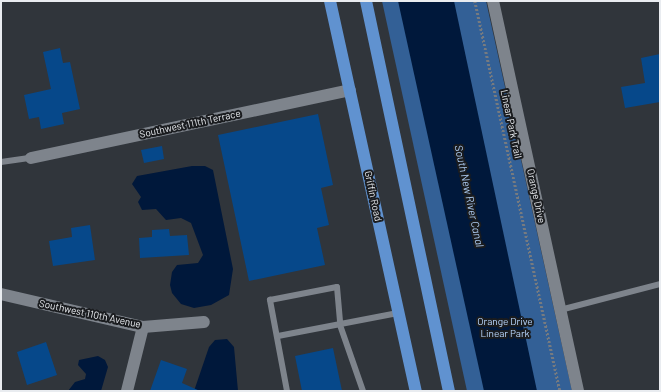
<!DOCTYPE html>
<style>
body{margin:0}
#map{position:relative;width:661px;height:392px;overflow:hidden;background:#30353b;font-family:Barlow,sans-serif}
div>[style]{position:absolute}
.green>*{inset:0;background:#336096}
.water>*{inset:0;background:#00183b}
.building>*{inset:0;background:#06488a}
.path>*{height:2.5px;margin-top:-1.25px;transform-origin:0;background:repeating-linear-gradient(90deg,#777b80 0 2px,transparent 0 4px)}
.lane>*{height:6px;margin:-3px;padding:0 3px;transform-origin:3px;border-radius:3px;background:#7e848c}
.street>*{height:12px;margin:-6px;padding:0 6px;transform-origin:6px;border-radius:6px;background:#7e848c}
.secondary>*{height:12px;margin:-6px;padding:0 6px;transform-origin:6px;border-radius:6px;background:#7e848c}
.primary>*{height:12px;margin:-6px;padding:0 6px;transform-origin:6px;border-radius:6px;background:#6092d0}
span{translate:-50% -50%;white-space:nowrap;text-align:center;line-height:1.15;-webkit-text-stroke:4px #1a1c1f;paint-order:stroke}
.street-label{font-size:10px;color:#e9ecf0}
.park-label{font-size:10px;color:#bad8ff}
.water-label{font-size:11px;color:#aac8ee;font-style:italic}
.frame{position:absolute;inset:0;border:2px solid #e9ecf0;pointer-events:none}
</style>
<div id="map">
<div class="green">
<i style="clip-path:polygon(382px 1px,486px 1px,572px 391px,467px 391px)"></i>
</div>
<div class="water">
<i style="clip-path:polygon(398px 1px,454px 1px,537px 391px,484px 391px)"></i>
<i style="clip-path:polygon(192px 166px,205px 166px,213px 170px,233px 269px,229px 295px,211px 305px,194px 308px,181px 304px,172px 293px,170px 285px,172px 272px,177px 265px,198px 263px,203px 255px,191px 223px,181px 218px,166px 220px,156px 209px,142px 210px,138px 202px,141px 197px,132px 184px,137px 176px)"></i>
<i style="clip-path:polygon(227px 339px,234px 347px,238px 391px,194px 391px,209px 347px,215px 340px)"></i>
<i style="clip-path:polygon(98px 356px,105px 360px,108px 367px,101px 391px,68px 391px,75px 382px,85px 379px,86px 374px,78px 365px,79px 360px)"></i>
</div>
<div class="building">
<i style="clip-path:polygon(60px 48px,63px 63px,70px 62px,80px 109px,62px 113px,64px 124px,41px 129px,39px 117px,29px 119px,24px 95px,51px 89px,43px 52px)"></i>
<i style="clip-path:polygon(660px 54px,660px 102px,625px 108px,621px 87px,645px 83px,641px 58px)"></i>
<i style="clip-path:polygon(318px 114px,333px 185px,321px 188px,329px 225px,317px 228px,325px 265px,249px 281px,218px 135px)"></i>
<i style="clip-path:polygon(162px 146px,164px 159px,144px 163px,141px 150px)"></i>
<i style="clip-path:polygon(90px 225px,95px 260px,53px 266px,49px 241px,72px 237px,71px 228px)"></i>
<i style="clip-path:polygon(169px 229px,170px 236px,187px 235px,189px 255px,140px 258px,139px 238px,152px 237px,152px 230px)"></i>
<i style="clip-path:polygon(46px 342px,57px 375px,27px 385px,17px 352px)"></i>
<i style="clip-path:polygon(333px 348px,342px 391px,302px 391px,295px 356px)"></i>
<i style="clip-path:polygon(161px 360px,187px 369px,182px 383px,200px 391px,150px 391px)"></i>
</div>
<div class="path">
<i style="left:475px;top:1px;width:399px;rotate:77.7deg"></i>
</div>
<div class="lane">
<i style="left:1px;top:162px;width:30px;rotate:-8deg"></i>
<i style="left:560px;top:310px;width:103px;rotate:-14.6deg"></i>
<i style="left:278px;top:336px;width:122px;rotate:-10.9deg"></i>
<i style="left:287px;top:391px;width:93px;rotate:-100.6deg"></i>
<i style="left:270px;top:300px;width:68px;rotate:-11deg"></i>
<i style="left:337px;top:287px;width:38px;rotate:85deg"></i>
<i style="left:340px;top:325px;width:70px;rotate:70.8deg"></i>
</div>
<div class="street">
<i style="left:31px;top:158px;width:326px;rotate:-12deg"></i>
<i style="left:1px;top:294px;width:146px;rotate:13.1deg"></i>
<i style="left:143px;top:327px;width:61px;rotate:-4.7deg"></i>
<i style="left:127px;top:391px;width:66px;rotate:-76deg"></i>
</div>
<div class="secondary">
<i style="left:493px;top:1px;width:399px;rotate:77.7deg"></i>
</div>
<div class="primary">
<i style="left:330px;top:1px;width:399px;rotate:77.6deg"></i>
<i style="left:366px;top:1px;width:399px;rotate:78deg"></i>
</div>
<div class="street-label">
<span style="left:190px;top:124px;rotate:-12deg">Southwest 111th Terrace</span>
<span style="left:511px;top:124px;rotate:78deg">Linear Park Trail</span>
<span style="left:373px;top:196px;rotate:78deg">Griffin Road</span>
<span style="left:536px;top:196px;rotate:78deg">Orange Drive</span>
<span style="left:90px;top:314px;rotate:12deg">Southwest 110th Avenue</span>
</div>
<div class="park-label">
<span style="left:505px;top:327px">Orange Drive<br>Linear Park</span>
</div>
<div class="water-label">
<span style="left:469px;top:196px;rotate:78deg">South New River Canal</span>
</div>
<div class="frame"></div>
</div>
